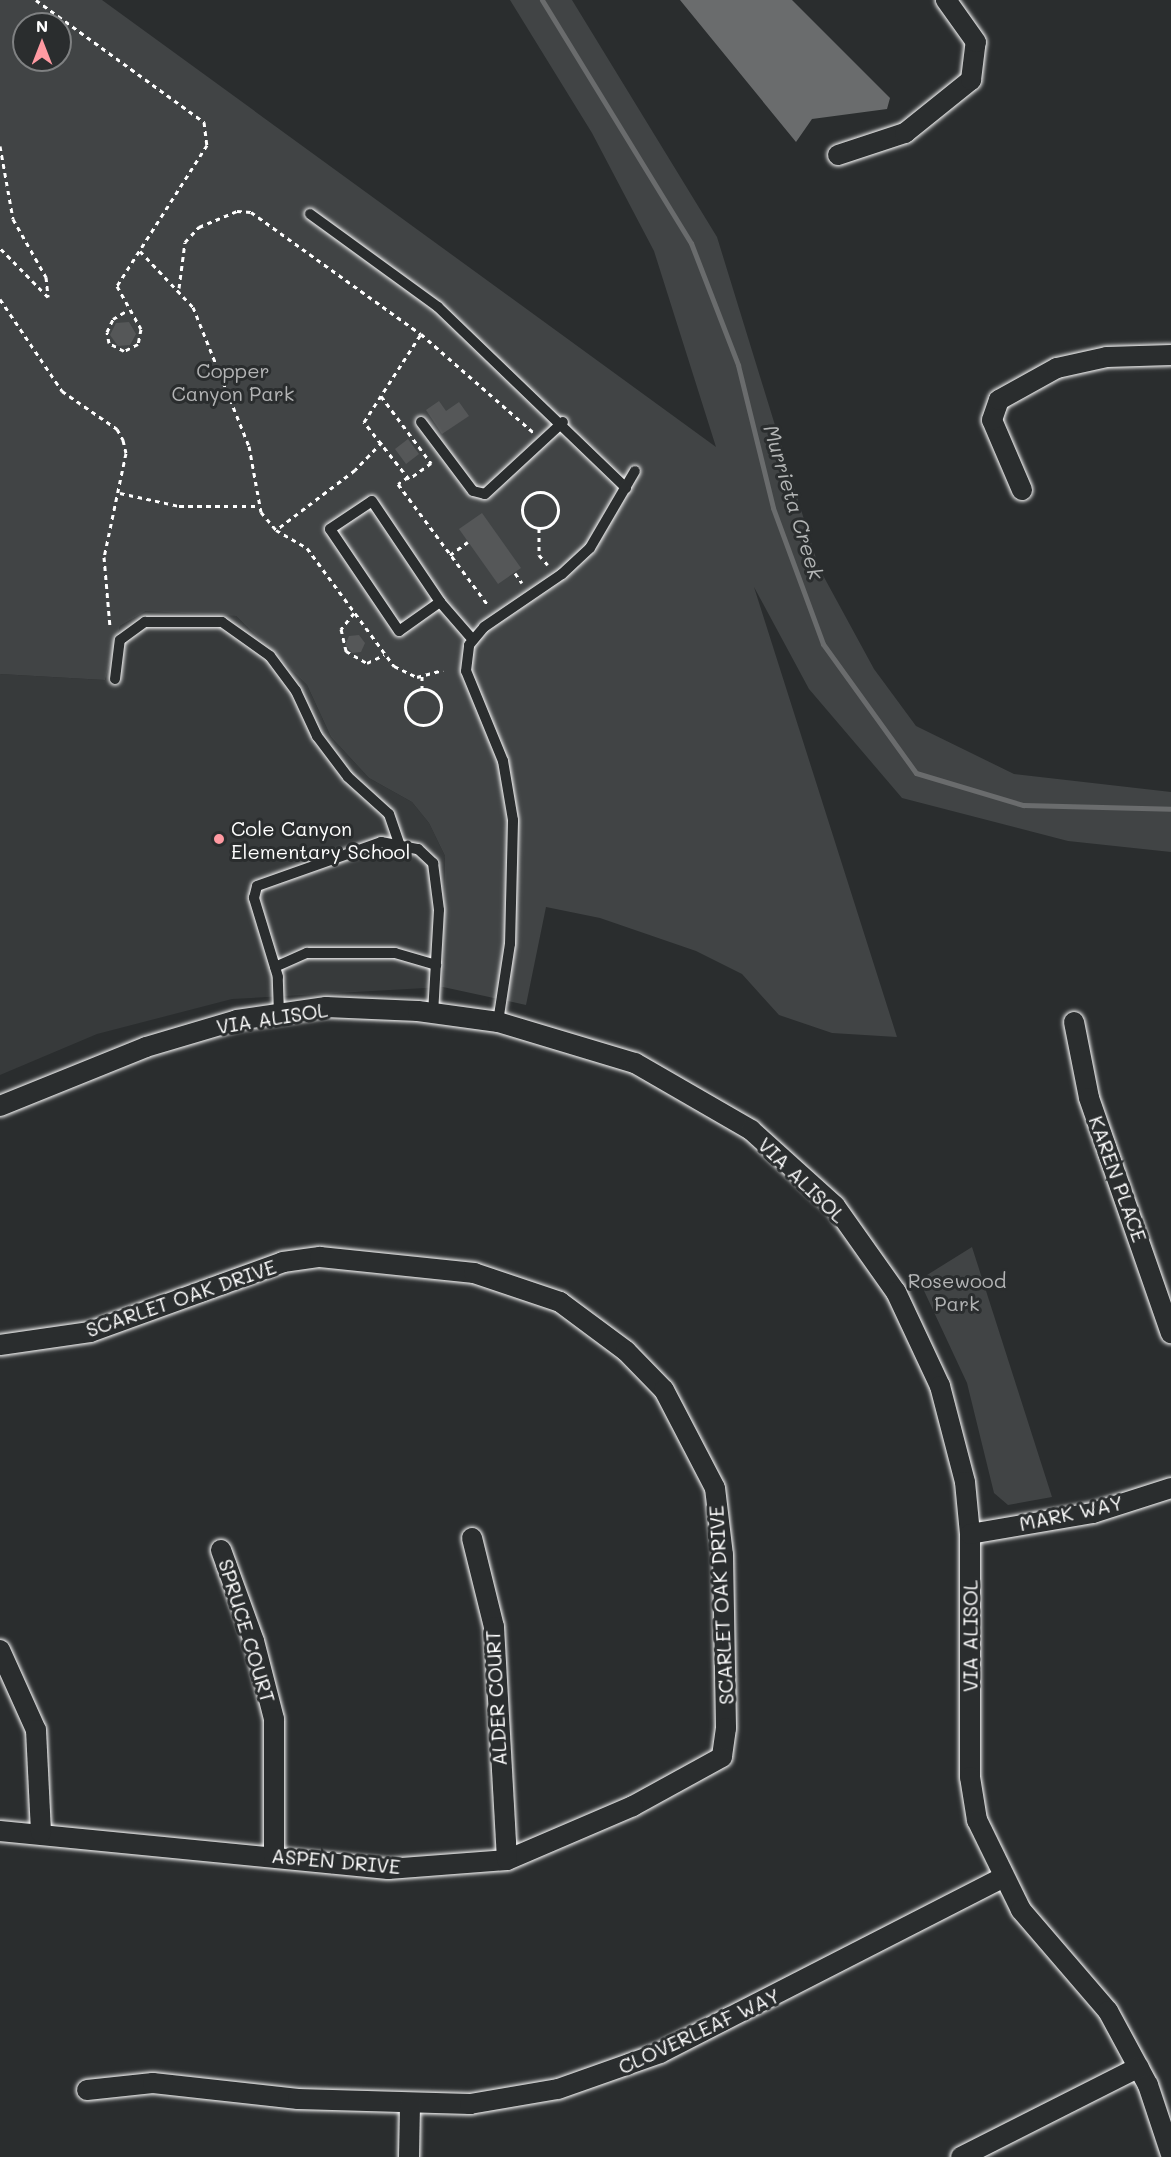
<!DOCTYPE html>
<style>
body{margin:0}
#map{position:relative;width:1171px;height:2157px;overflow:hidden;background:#2a2d2e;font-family:Mali,sans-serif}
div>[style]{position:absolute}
.built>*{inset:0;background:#373a3b}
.green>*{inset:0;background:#414445}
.water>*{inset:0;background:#6a6c6d}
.stream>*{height:5px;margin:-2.5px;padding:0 2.5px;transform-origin:2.5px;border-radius:2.5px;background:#6a6c6d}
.building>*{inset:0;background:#555758}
.path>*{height:3px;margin-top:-1.5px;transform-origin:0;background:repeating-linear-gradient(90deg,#fff 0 4.5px,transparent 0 9px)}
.path>.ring{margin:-1.5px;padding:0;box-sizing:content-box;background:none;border:3px solid #fff;border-radius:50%}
.roads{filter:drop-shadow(0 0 2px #fff) drop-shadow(0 0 2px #fff)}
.service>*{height:10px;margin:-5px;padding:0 5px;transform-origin:5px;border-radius:5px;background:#2a2d2e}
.minor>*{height:20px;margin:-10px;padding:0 10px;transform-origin:10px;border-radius:10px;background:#2a2d2e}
.dots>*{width:16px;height:16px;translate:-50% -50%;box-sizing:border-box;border:3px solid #2a2d2e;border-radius:50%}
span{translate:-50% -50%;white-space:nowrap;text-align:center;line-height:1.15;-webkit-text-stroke:6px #2a2d2e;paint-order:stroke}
.park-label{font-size:20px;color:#b3b4b5}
.poi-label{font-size:20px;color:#fff}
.left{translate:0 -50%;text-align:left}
.street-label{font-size:20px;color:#fff}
.water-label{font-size:21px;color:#b4b6b6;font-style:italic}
.north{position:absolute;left:12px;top:12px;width:60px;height:60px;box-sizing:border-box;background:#2a2d2e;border:2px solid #7f8182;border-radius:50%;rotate:0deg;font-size:16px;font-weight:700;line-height:24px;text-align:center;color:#fff}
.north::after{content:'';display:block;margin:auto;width:21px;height:27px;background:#ff9aa2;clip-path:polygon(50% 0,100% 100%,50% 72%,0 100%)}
</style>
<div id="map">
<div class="built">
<i style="clip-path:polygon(177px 610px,236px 616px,307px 685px,331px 737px,369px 778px,412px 802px,429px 823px,445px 856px,443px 987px,232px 999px,97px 1034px,0 1075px,0 674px,105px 680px,120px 626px,146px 611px)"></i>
</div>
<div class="green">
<i style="clip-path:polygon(evenodd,0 0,102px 0,716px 447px,654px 251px,592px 133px,510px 0,572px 0,717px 237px,819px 568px,874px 669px,916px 726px,1014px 774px,1171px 792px,1171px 852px,1068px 841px,902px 798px,809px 689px,754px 587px,897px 1037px,832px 1033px,779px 1015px,742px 974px,696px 951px,600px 918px,546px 907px,526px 1005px,443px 987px,445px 856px,429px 823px,412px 802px,369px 778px,331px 737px,307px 685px,236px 616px,146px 611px,120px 626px,105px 680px,0 674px,0 0,24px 24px,60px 24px,60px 60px,24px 60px,24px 24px)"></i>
<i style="clip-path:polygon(972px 1247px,1052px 1497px,1008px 1505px,994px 1493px,967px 1383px,919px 1280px)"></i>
</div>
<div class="water">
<i style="clip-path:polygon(680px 0,792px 0,890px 98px,887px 109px,812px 119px,796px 142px)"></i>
</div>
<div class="stream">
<i style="left:542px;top:0;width:285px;rotate:58.5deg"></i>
<i style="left:691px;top:243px;width:131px;rotate:68.9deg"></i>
<i style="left:738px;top:365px;width:147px;rotate:76.2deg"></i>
<i style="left:773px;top:508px;width:145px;rotate:69.8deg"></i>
<i style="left:823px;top:644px;width:159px;rotate:54.2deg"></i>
<i style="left:916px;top:773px;width:112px;rotate:16.7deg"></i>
<i style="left:1023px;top:805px;width:148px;rotate:1.5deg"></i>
</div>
<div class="building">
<i style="clip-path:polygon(129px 322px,136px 334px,130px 345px,118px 346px,110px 335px,116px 323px)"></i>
<i style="clip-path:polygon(439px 401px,446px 411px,459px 402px,469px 416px,442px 434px,426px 410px)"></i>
<i style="clip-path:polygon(408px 439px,419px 454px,406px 464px,395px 449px)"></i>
<i style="clip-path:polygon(482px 513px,521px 568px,498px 584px,459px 529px)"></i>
<i style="clip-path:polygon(359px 635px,365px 643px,361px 652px,352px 653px,345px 645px,349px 636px)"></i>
</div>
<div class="path">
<i style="left:36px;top:0;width:208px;rotate:36deg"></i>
<i style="left:204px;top:122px;width:23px;rotate:83deg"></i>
<i style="left:207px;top:145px;width:167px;rotate:122.6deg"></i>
<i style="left:117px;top:286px;width:49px;rotate:60.8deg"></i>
<i style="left:141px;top:329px;width:15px;rotate:101deg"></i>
<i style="left:138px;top:344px;width:16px;rotate:153deg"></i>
<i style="left:124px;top:351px;width:17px;rotate:-152deg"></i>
<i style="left:109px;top:343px;width:11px;rotate:-100deg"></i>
<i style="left:107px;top:332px;width:14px;rotate:-65deg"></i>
<i style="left:113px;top:319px;width:17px;rotate:-31deg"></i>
<i style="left:0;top:146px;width:74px;rotate:79.9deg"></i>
<i style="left:13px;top:219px;width:67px;rotate:60.4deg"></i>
<i style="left:46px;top:277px;width:20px;rotate:84deg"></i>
<i style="left:48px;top:297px;width:69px;rotate:-134.4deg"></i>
<i style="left:140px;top:251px;width:77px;rotate:46.6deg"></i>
<i style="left:193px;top:307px;width:150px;rotate:68.1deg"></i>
<i style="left:249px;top:446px;width:67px;rotate:79.7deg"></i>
<i style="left:261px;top:512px;width:23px;rotate:50deg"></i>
<i style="left:179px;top:288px;width:46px;rotate:-82.6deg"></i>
<i style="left:185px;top:242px;width:21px;rotate:-47deg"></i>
<i style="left:199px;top:227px;width:41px;rotate:-22.8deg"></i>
<i style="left:237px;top:211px;width:14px;rotate:4deg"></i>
<i style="left:251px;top:212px;width:209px;rotate:35.7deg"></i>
<i style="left:0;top:299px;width:111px;rotate:56deg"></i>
<i style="left:62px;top:391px;width:67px;rotate:34.6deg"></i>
<i style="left:117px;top:429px;width:13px;rotate:61deg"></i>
<i style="left:123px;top:440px;width:13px;rotate:77deg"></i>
<i style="left:126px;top:453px;width:106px;rotate:101.9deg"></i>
<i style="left:104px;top:557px;width:70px;rotate:85.1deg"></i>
<i style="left:381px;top:396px;width:84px;rotate:53.3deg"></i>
<i style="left:431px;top:463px;width:27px;rotate:144deg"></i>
<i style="left:409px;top:479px;width:73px;rotate:-128.3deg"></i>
<i style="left:364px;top:422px;width:105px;rotate:-57.1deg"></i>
<i style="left:421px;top:334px;width:149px;rotate:41.2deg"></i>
<i style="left:382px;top:442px;width:39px;rotate:134deg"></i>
<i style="left:355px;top:470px;width:99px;rotate:142.8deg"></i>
<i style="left:276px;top:530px;width:36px;rotate:30deg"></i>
<i style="left:307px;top:548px;width:147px;rotate:53.6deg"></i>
<i style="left:394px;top:666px;width:25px;rotate:26deg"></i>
<i style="left:417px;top:677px;width:27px;rotate:-15deg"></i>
<i style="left:408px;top:477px;width:12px;rotate:145deg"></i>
<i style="left:398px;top:484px;width:151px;rotate:53.4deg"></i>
<i class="ring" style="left:522px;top:492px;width:33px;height:33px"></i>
<i style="left:120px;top:493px;width:60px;rotate:12.4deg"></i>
<i style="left:179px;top:506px;width:81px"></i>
<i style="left:539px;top:528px;width:27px;rotate:90deg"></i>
<i style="left:539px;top:555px;width:13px;rotate:48deg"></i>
<i style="left:450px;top:555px;width:22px;rotate:-36deg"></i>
<i style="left:515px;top:573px;width:12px;rotate:55deg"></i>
<i style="left:354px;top:613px;width:21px;rotate:129deg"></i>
<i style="left:341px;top:629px;width:23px;rotate:77deg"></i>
<i style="left:346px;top:651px;width:24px;rotate:30deg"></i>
<i style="left:367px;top:663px;width:19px;rotate:-25deg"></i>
<i style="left:422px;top:676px;width:13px;rotate:90deg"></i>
<i class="ring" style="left:405px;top:689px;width:33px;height:33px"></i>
</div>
<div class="roads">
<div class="service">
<i style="left:310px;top:214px;width:158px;rotate:36deg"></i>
<i style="left:438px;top:307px;width:261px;rotate:43.9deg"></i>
<i style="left:421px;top:422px;width:86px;rotate:53deg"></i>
<i style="left:473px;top:491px;width:12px;rotate:14deg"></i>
<i style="left:485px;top:494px;width:106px;rotate:-42.7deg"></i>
<i style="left:440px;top:602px;width:50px;rotate:144.7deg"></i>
<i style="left:399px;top:631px;width:123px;rotate:-124.1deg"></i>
<i style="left:330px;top:529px;width:50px;rotate:-33.7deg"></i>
<i style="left:372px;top:501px;width:122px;rotate:56deg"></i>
<i style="left:440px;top:602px;width:50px;rotate:49deg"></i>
<i style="left:115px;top:679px;width:39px;rotate:-83deg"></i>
<i style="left:120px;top:640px;width:31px;rotate:-36deg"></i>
<i style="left:145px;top:622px;width:77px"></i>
<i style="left:222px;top:622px;width:59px;rotate:35.3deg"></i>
<i style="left:270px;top:656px;width:44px;rotate:53.4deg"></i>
<i style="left:296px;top:691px;width:50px;rotate:65deg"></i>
<i style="left:317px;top:736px;width:51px;rotate:52.9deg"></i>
<i style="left:348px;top:777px;width:55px;rotate:42.1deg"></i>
<i style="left:389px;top:814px;width:31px;rotate:71deg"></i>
<i style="left:275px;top:967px;width:35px;rotate:-24deg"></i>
<i style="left:307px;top:953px;width:88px"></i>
<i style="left:395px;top:953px;width:43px;rotate:16.3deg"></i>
<i style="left:279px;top:1014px;width:37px;rotate:-92deg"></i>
<i style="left:278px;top:977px;width:83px;rotate:-106.9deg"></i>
<i style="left:254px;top:898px;width:12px;rotate:-76deg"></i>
<i style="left:257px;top:886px;width:132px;rotate:-19.5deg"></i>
<i style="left:381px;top:842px;width:38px;rotate:11deg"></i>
<i style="left:418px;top:849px;width:21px;rotate:43deg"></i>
<i style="left:433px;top:863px;width:47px;rotate:82.7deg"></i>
<i style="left:439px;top:910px;width:103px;rotate:93.3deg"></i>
<i style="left:498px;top:1022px;width:79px;rotate:-81.3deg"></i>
<i style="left:510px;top:944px;width:124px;rotate:-88.6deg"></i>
<i style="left:513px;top:820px;width:60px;rotate:-99.6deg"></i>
<i style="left:503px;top:761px;width:97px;rotate:-112.3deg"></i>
<i style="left:466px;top:671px;width:26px;rotate:-83deg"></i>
<i style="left:469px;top:645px;width:23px;rotate:-50deg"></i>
<i style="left:484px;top:627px;width:94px;rotate:-34.2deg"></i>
<i style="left:562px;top:574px;width:38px;rotate:-43deg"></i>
<i style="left:590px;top:548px;width:89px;rotate:-59.7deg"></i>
</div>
<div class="minor">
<i style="left:838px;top:155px;width:71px;rotate:-18.2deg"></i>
<i style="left:905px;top:133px;width:85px;rotate:-38.8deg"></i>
<i style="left:971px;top:80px;width:38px;rotate:-83deg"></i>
<i style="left:976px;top:42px;width:52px;rotate:-125.5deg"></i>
<i style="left:1022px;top:490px;width:76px;rotate:-113.2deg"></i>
<i style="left:992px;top:420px;width:21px;rotate:-71deg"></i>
<i style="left:999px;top:400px;width:66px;rotate:-28.9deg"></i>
<i style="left:1057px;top:368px;width:51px;rotate:-12.4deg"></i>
<i style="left:1107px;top:357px;width:64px;rotate:-1.8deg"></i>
<i style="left:1074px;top:1022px;width:77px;rotate:78.8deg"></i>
<i style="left:1089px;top:1098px;width:249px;rotate:70.8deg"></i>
<i style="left:0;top:1106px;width:157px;rotate:-22deg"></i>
<i style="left:146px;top:1047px;width:95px;rotate:-16.5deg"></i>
<i style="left:237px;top:1020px;width:90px;rotate:-8.3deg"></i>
<i style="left:326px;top:1007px;width:92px;rotate:2.5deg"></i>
<i style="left:418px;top:1011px;width:81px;rotate:7.8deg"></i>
<i style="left:498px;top:1022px;width:143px;rotate:16.7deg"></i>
<i style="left:635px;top:1063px;width:134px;rotate:30deg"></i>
<i style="left:751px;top:1130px;width:113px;rotate:42.1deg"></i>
<i style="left:835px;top:1206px;width:105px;rotate:54.7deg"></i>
<i style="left:896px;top:1292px;width:104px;rotate:64.9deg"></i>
<i style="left:940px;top:1386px;width:99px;rotate:75.4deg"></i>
<i style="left:965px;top:1482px;width:52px;rotate:84.5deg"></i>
<i style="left:970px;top:1534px;width:243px;rotate:90deg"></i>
<i style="left:970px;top:1777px;width:44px;rotate:80.8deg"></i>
<i style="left:977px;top:1820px;width:100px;rotate:63.9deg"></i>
<i style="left:1021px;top:1910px;width:133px;rotate:49.3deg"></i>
<i style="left:1108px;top:2011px;width:84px;rotate:61.6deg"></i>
<i style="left:1148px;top:2085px;width:73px;rotate:71.6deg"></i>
<i style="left:0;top:1345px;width:91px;rotate:-8.2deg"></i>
<i style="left:90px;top:1332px;width:205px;rotate:-19.9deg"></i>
<i style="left:283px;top:1262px;width:37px;rotate:-8deg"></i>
<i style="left:320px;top:1257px;width:155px;rotate:5.9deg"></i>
<i style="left:474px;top:1273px;width:91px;rotate:18.6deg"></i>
<i style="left:560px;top:1302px;width:82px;rotate:36.6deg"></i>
<i style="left:626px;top:1351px;width:54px;rotate:45.7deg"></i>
<i style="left:664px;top:1390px;width:110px;rotate:62.5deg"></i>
<i style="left:715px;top:1488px;width:67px;rotate:83.2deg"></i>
<i style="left:723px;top:1555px;width:173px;rotate:89deg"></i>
<i style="left:726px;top:1728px;width:29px;rotate:98deg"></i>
<i style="left:722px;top:1757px;width:102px;rotate:151.2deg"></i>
<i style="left:633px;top:1806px;width:137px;rotate:156.8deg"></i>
<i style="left:507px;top:1860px;width:119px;rotate:175.7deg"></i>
<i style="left:388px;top:1869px;width:390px;rotate:-174.4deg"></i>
<i style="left:970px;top:1534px;width:125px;rotate:-9.7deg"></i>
<i style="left:1093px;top:1513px;width:82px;rotate:-17.8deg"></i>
<i style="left:472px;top:1538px;width:92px;rotate:76.1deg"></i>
<i style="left:494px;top:1627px;width:233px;rotate:86.8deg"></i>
<i style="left:221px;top:1550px;width:97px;rotate:70.1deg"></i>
<i style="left:254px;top:1641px;width:81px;rotate:75.6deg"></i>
<i style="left:274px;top:1719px;width:138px;rotate:90deg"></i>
<i style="left:0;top:1650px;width:88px;rotate:65.8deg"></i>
<i style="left:36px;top:1730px;width:103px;rotate:87.2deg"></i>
<i style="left:87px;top:2090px;width:66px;rotate:-6.1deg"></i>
<i style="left:153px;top:2083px;width:146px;rotate:6.3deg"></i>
<i style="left:298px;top:2099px;width:172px;rotate:1.7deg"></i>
<i style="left:470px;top:2104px;width:89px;rotate:-9.7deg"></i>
<i style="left:558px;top:2089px;width:108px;rotate:-19.4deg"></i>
<i style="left:660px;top:2053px;width:384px;rotate:-27.1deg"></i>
<i style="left:409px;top:2157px;width:53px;rotate:-88.9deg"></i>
<i style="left:961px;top:2157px;width:199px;rotate:-26.8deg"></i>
</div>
</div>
<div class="dots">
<i style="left:219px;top:839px;background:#ff9aa2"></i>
</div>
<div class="park-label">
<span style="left:233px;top:382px">Copper<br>Canyon Park</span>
<span style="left:957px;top:1292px">Rosewood<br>Park</span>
</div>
<div class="poi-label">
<span class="left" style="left:231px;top:840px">Cole Canyon<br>Elementary School</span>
</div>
<div class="street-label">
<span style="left:272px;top:1018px;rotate:-9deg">VIA ALISOL</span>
<span style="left:1118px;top:1179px;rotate:70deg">KAREN PLACE</span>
<span style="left:802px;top:1180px;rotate:44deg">VIA ALISOL</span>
<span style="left:181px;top:1298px;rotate:-19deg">SCARLET OAK DRIVE</span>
<span style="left:1071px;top:1513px;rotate:-12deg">MARK WAY</span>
<span style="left:721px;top:1605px;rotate:-93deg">SCARLET OAK DRIVE</span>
<span style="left:247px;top:1631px;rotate:73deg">SPRUCE COURT</span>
<span style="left:970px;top:1636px;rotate:-90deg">VIA ALISOL</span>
<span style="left:496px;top:1698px;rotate:-93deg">ALDER COURT</span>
<span style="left:336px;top:1861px;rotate:5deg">ASPEN DRIVE</span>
<span style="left:699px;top:2031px;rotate:-25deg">CLOVERLEAF WAY</span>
</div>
<div class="water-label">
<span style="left:794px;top:502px;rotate:73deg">Murrieta Creek</span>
</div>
<div class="north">N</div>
</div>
